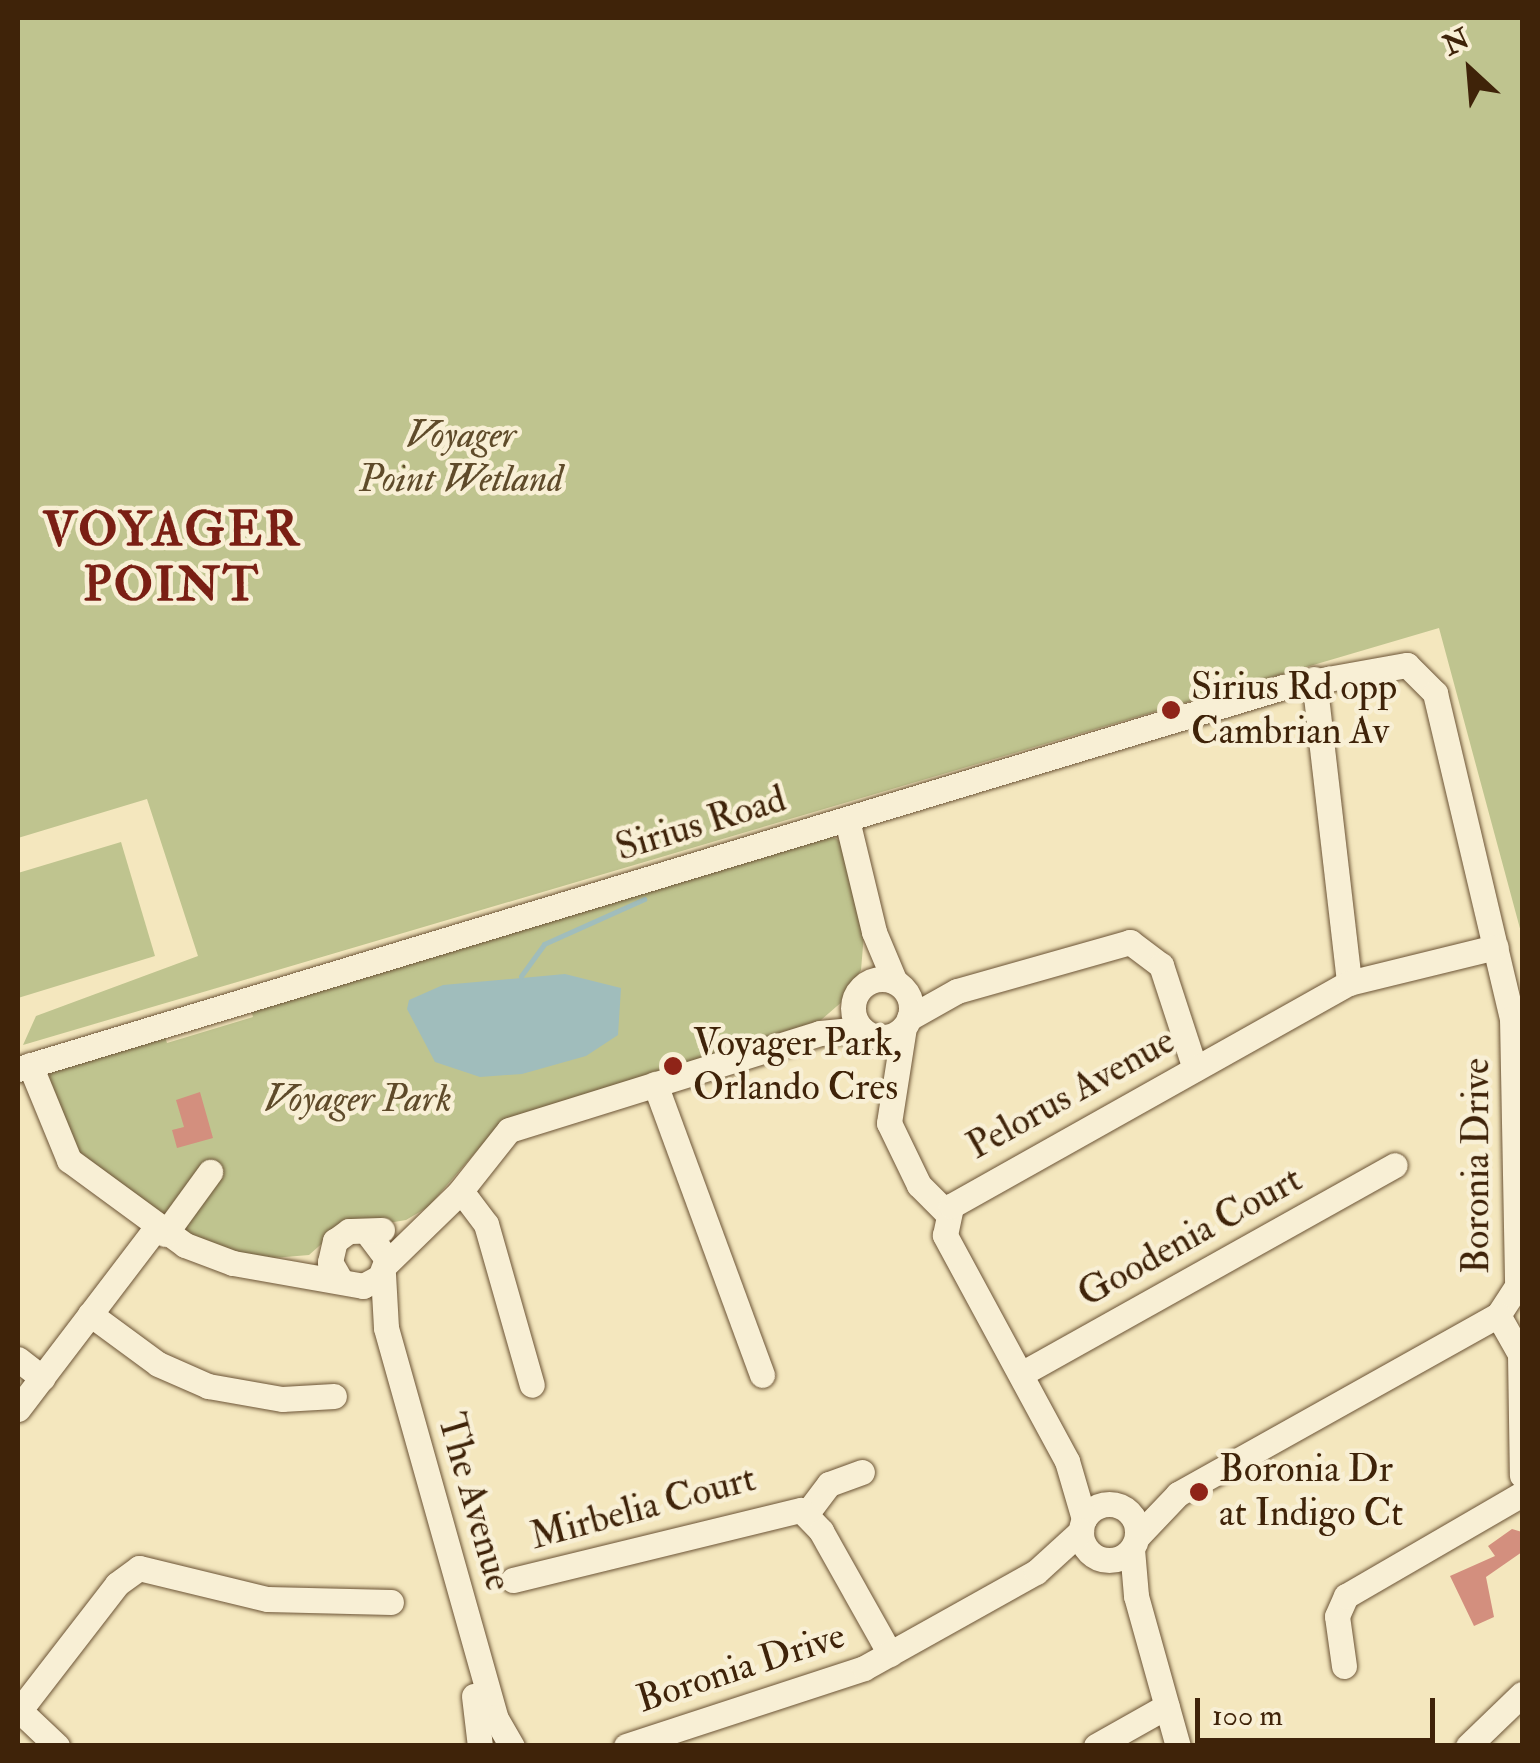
<!DOCTYPE html>
<style>
body{margin:0}
#map{position:relative;width:1540px;height:1763px;overflow:hidden;background:#f4e7be;font-family:"IM FELL Double Pica",serif}
div>[style]{position:absolute}
.green>*{inset:0;background:#bfc48f}
.water>*{inset:0;background:#a0bdbc}
.stream>*{height:5px;margin:-2.5px;padding:0 2.5px;transform-origin:2.5px;border-radius:2.5px;background:#a0bdbc}
.building>*{inset:0;background:#d38f7e}
.roads{filter:drop-shadow(0 0 2px #6c5436) drop-shadow(0 0 2px #6c5436)}
.minor>*{height:25px;margin:-12.5px;padding:0 12.5px;transform-origin:12.5px;border-radius:12.5px;background:#f8efd5}
.minor>.ring{margin:-12.5px;padding:0;box-sizing:content-box;background:none;border:25px solid #f8efd5;border-radius:50%}
.dots>*{width:28px;height:28px;translate:-50% -50%;box-sizing:border-box;border:5px solid #f8efd5;border-radius:50%}
span{translate:-50% -50%;white-space:nowrap;text-align:center;line-height:1.15;-webkit-text-stroke:9px #f8efd5;paint-order:stroke}
.park-label{font-size:38px;color:#5f4b2a;font-style:italic}
.poi-label{font-size:38px;color:#3f2309}
.left{translate:0 -50%;text-align:left}
.street-label{font-size:38px;color:#3f2309}
.district-label{font-size:48px;color:#7a1f14;font-weight:700;letter-spacing:2.5px}
.frame{position:absolute;inset:0;border:20px solid #3f2309;pointer-events:none}
.north{position:absolute;left:1420px;top:20px;width:100px;height:100px;-webkit-text-stroke:8px #f8efd5;paint-order:stroke;rotate:334deg;font-size:28px;font-weight:700;line-height:40px;text-align:center;color:#3f2309}
.north::after{content:'';display:block;margin:auto;width:35px;height:45px;background:#3f2309;clip-path:polygon(50% 0,100% 100%,50% 72%,0 100%)}
.scale{position:absolute;left:1195px;top:1698px;width:240px;height:45px;box-sizing:border-box;border:5px solid #3f2309;border-top:0;padding-left:12px;font-size:30px;line-height:35px;white-space:nowrap;color:#3f2309;-webkit-text-stroke:8px #f8efd5;paint-order:stroke}
</style>
<div id="map">
<div class="green">
<i style="clip-path:polygon(18px 18px,1522px 18px,1522px 936px,1439px 628px,23px 1045px,36px 1016px,198px 956px,147px 799px,18px 838px)"></i>
<i style="clip-path:polygon(831px 836px,844px 843px,864px 934px,861px 970px,844px 1000px,821px 1020px,500px 1124px,428px 1207px,406px 1220px,335px 1232px,309px 1255px,261px 1259px,208px 1248px,66px 1142px,47px 1090px,50px 1074px,64px 1061px,163px 1031px,167px 1043px,253px 1017px,250px 1005px)"></i>
<i style="clip-path:polygon(121px 842px,155px 956px,18px 998px,18px 873px)"></i>
</div>
<div class="water">
<i style="clip-path:polygon(565px 974px,621px 988px,618px 1035px,586px 1056px,522px 1074px,480px 1077px,435px 1062px,407px 1009px,409px 1000px,443px 985px)"></i>
</div>
<div class="stream">
<i style="left:521px;top:976px;width:39px;rotate:-54deg"></i>
<i style="left:544px;top:944px;width:110px;rotate:-24.2deg"></i>
</div>
<div class="building">
<i style="clip-path:polygon(200px 1092px,213px 1138px,177px 1148px,172px 1130px,184px 1127px,176px 1100px)"></i>
<i style="clip-path:polygon(1512px 1529px,1522px 1532px,1522px 1552px,1486px 1577px,1494px 1617px,1474px 1626px,1450px 1576px,1495px 1556px,1488px 1546px)"></i>
</div>
<div class="roads">
<div class="minor">
<i style="left:1314px;top:679px;width:306px;rotate:83.4deg"></i>
<i style="left:847px;top:820px;width:115px;rotate:76.4deg"></i>
<i style="left:874px;top:932px;width:54px;rotate:67.2deg"></i>
<i class="ring" style="left:853px;top:979px;width:33px;height:33px"></i>
<i style="left:909px;top:1018px;width:55px;rotate:-29.4deg"></i>
<i style="left:957px;top:991px;width:180px;rotate:-15.8deg"></i>
<i style="left:1130px;top:942px;width:39px;rotate:37deg"></i>
<i style="left:1161px;top:965px;width:109px;rotate:71.9deg"></i>
<i style="left:904px;top:1027px;width:97px;rotate:98.9deg"></i>
<i style="left:889px;top:1123px;width:69px;rotate:64.2deg"></i>
<i style="left:919px;top:1185px;width:38px;rotate:45deg"></i>
<i style="left:30px;top:1065px;width:103px;rotate:67.7deg"></i>
<i style="left:69px;top:1160px;width:144px;rotate:36.2deg"></i>
<i style="left:185px;top:1245px;width:51px;rotate:20.6deg"></i>
<i style="left:233px;top:1263px;width:132px;rotate:10deg"></i>
<i style="left:363px;top:1286px;width:19px;rotate:-28deg"></i>
<i style="left:380px;top:1277px;width:19px;rotate:-69deg"></i>
<i style="left:387px;top:1259px;width:35px;rotate:-127deg"></i>
<i style="left:18px;top:1069px;width:1321px;rotate:-16.8deg"></i>
<i style="left:1283px;top:687px;width:126px;rotate:-10.1deg"></i>
<i style="left:1407px;top:665px;width:40px;rotate:45deg"></i>
<i style="left:1435px;top:693px;width:334px;rotate:76.7deg"></i>
<i style="left:1512px;top:1018px;width:268px;rotate:88.9deg"></i>
<i style="left:1517px;top:1286px;width:35px;rotate:123deg"></i>
<i style="left:1498px;top:1315px;width:367px;rotate:150.8deg"></i>
<i style="left:1178px;top:1494px;width:59px;rotate:133.6deg"></i>
<i style="left:655px;top:1084px;width:310px;rotate:69.8deg"></i>
<i style="left:461px;top:1191px;width:41px;rotate:52.9deg"></i>
<i style="left:486px;top:1224px;width:167px;rotate:74.1deg"></i>
<i style="left:165px;top:1234px;width:77px;rotate:-54deg"></i>
<i style="left:387px;top:1263px;width:100px;rotate:-44.2deg"></i>
<i style="left:459px;top:1193px;width:80px;rotate:-51.6deg"></i>
<i style="left:509px;top:1130px;width:326px;rotate:-17.3deg"></i>
<i style="left:820px;top:1033px;width:42px;rotate:-5.4deg"></i>
<i style="left:383px;top:1274px;width:54px;rotate:86.8deg"></i>
<i style="left:386px;top:1328px;width:404px;rotate:74.3deg"></i>
<i style="left:495px;top:1717px;width:34px;rotate:60deg"></i>
<i style="left:341px;top:1281px;width:22px;rotate:-120deg"></i>
<i style="left:330px;top:1262px;width:22px;rotate:-77deg"></i>
<i style="left:335px;top:1241px;width:17px;rotate:-36deg"></i>
<i style="left:349px;top:1231px;width:33px;rotate:-2deg"></i>
<i style="left:90px;top:1314px;width:84px;rotate:36.3deg"></i>
<i style="left:158px;top:1364px;width:55px;rotate:23.7deg"></i>
<i style="left:208px;top:1386px;width:75px;rotate:10deg"></i>
<i style="left:282px;top:1399px;width:52px;rotate:-3.3deg"></i>
<i style="left:1498px;top:1315px;width:45px;rotate:60.6deg"></i>
<i style="left:1520px;top:1354px;width:121px;rotate:89.1deg"></i>
<i style="left:18px;top:1359px;width:31px;rotate:38deg"></i>
<i style="left:1021px;top:1374px;width:428px;rotate:-29.2deg"></i>
<i style="left:18px;top:1409px;width:226px;rotate:-52.7deg"></i>
<i class="ring" style="left:1081px;top:1504px;width:31px;height:31px"></i>
<i style="left:807px;top:1513px;width:36px;rotate:-53deg"></i>
<i style="left:829px;top:1484px;width:35px;rotate:-20deg"></i>
<i style="left:1084px;top:1519px;width:60px;rotate:-106.3deg"></i>
<i style="left:1067px;top:1461px;width:257px;rotate:-118.4deg"></i>
<i style="left:945px;top:1235px;width:30px;rotate:-78deg"></i>
<i style="left:951px;top:1206px;width:456px;rotate:-29.3deg"></i>
<i style="left:1349px;top:983px;width:151px;rotate:-13.8deg"></i>
<i style="left:1132px;top:1549px;width:47px;rotate:85.1deg"></i>
<i style="left:1136px;top:1596px;width:156px;rotate:74.4deg"></i>
<i style="left:513px;top:1580px;width:296px;rotate:-13.7deg"></i>
<i style="left:801px;top:1510px;width:29px;rotate:46deg"></i>
<i style="left:821px;top:1531px;width:141px;rotate:60.7deg"></i>
<i style="left:1344px;top:1666px;width:50px;rotate:-98deg"></i>
<i style="left:1337px;top:1616px;width:22px;rotate:-66deg"></i>
<i style="left:1346px;top:1596px;width:203px;rotate:-30.1deg"></i>
<i style="left:474px;top:1696px;width:50px;rotate:83.2deg"></i>
<i style="left:18px;top:1709px;width:54px;rotate:43.5deg"></i>
<i style="left:19px;top:1711px;width:160px;rotate:-52.3deg"></i>
<i style="left:117px;top:1584px;width:27px;rotate:-36deg"></i>
<i style="left:139px;top:1568px;width:132px;rotate:13.6deg"></i>
<i style="left:267px;top:1599px;width:124px;rotate:1.4deg"></i>
<i style="left:626px;top:1746px;width:250px;rotate:-18.1deg"></i>
<i style="left:864px;top:1668px;width:197px;rotate:-29.2deg"></i>
<i style="left:1036px;top:1572px;width:61px;rotate:-42.3deg"></i>
<i style="left:1096px;top:1746px;width:81px;rotate:-29.4deg"></i>
<i style="left:1468px;top:1746px;width:75px;rotate:-43.9deg"></i>
</div>
</div>
<div class="dots">
<i style="left:1171px;top:710px;background:#8f2418"></i>
<i style="left:673px;top:1066px;background:#8f2418"></i>
<i style="left:1199px;top:1492px;background:#8f2418"></i>
</div>
<div class="park-label">
<span style="left:461px;top:458px">Voyager<br>Point Wetland</span>
<span style="left:358px;top:1100px">Voyager Park</span>
</div>
<div class="poi-label">
<span class="left" style="left:1191px;top:710px">Sirius Rd opp<br>Cambrian Av</span>
<span class="left" style="left:693px;top:1066px">Voyager Park,<br>Orlando Cres</span>
<span class="left" style="left:1219px;top:1492px">Boronia Dr<br>at Indigo Ct</span>
</div>
<div class="street-label">
<span style="left:701px;top:824px;rotate:-17deg">Sirius Road</span>
<span style="left:1071px;top:1094px;rotate:-29deg">Pelorus Avenue</span>
<span style="left:1477px;top:1166px;rotate:-90deg">Boronia Drive</span>
<span style="left:1190px;top:1237px;rotate:-29deg">Goodenia Court</span>
<span style="left:474px;top:1502px;rotate:74deg">The Avenue</span>
<span style="left:643px;top:1508px;rotate:-15deg">Mirbelia Court</span>
<span style="left:741px;top:1668px;rotate:-18deg">Boronia Drive</span>
</div>
<div class="district-label">
<span style="left:172px;top:558px">VOYAGER<br>POINT</span>
</div>
<div class="frame"></div>
<div class="north">N</div>
<div class="scale">100 m</div>
</div>
